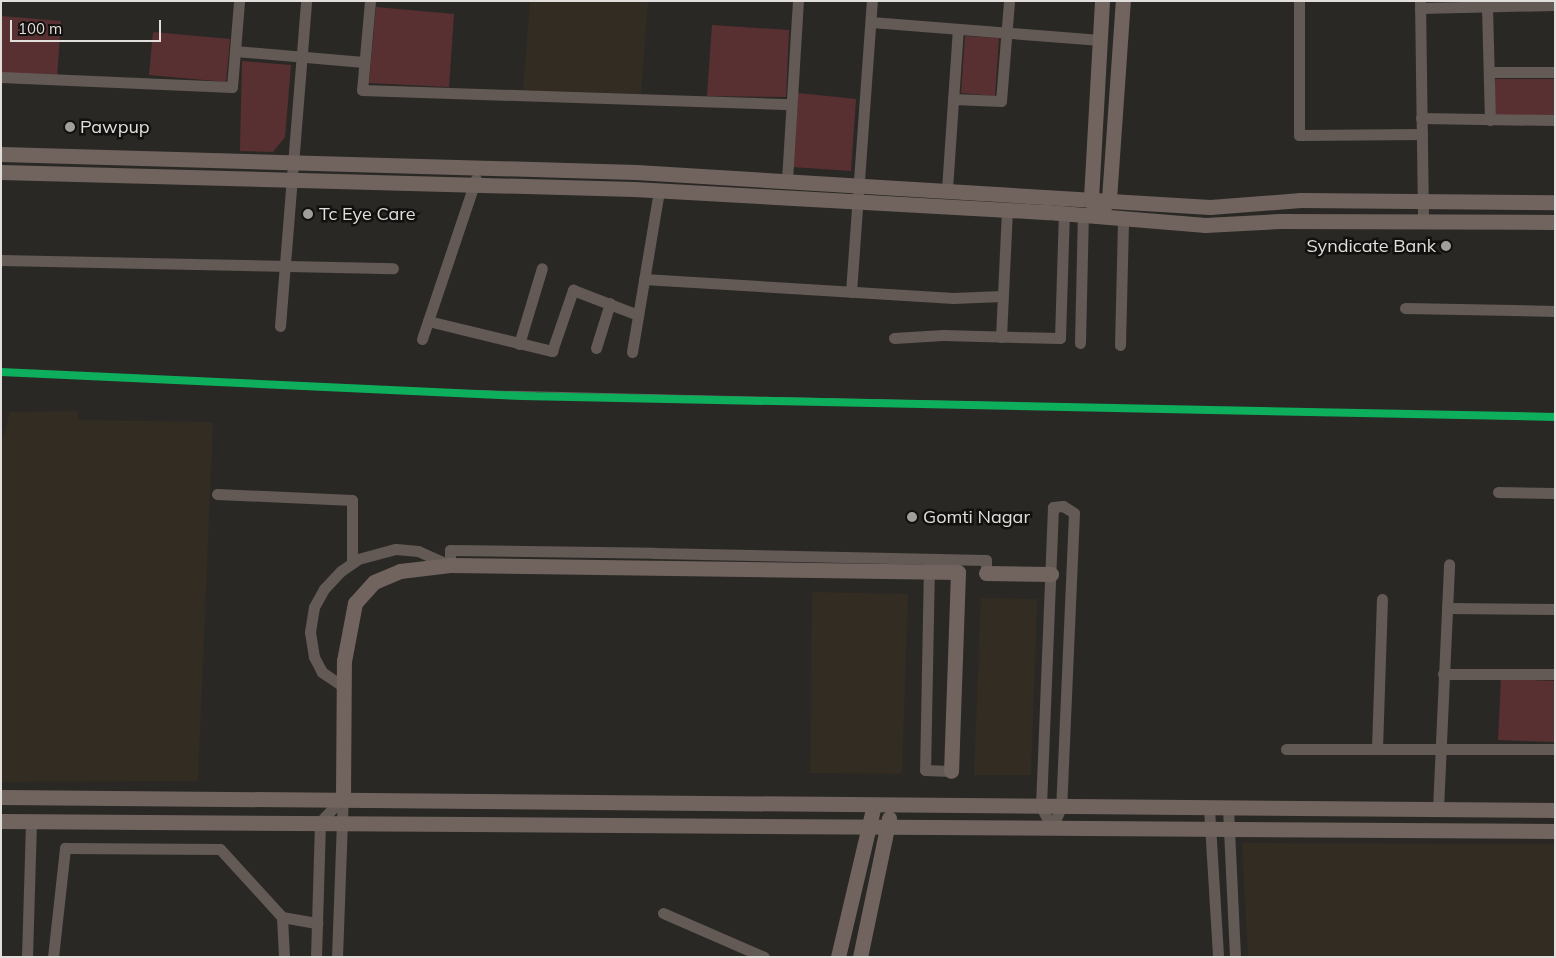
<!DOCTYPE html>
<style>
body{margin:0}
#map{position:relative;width:1556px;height:958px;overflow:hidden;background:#2a2825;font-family:Mulish,sans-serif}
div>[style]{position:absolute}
.built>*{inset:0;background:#332c22}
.green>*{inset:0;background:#593032}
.street>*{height:11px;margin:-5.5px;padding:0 5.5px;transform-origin:5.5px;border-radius:5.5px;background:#635955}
.secondary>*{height:15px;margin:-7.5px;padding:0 7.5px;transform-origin:7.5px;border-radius:7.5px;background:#71645e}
.rail>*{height:5px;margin-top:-2.5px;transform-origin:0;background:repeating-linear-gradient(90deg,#13110f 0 9px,#67625e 0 18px);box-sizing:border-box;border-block:1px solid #67625e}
.secondary-bridge>*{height:15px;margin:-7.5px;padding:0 7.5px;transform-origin:7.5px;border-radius:7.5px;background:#71645e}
.rail-1>*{height:8px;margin:-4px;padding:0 4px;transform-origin:4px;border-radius:4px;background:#0daf5c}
.dots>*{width:14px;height:14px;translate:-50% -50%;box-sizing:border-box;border:2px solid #13110f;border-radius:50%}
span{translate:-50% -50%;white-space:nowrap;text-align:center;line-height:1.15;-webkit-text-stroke:5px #13110f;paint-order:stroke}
.poi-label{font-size:18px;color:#e1dedb}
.left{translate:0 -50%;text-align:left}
.right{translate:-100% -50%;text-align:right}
.frame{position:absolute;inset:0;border:2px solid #e1dedb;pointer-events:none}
.scale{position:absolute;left:10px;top:20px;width:151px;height:22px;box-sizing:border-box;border:2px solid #e1dedb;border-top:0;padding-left:6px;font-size:15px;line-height:18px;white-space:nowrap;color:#e1dedb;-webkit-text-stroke:4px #13110f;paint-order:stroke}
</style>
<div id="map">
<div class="built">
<i style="clip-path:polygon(530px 1px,648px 1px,641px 94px,523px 90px)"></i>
<i style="clip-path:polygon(77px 411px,78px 420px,213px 422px,198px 781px,1px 782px,1px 443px,10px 412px)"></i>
<i style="clip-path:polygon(812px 592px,908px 594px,902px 774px,810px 773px)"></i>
<i style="clip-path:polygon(981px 598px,1037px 599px,1031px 775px,974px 775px)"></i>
<i style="clip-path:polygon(1242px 843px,1555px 844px,1555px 957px,1248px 957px)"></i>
</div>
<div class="green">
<i style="clip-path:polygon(376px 7px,454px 14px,449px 87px,369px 83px)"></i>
<i style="clip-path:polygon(1px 16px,61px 21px,57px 78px,1px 73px)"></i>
<i style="clip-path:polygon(712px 25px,789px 30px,786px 97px,707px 96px)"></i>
<i style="clip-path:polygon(153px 32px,230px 39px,226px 82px,149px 75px)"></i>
<i style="clip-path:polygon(965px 36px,999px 38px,995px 96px,961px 93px)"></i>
<i style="clip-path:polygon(242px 61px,291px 65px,285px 137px,273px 152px,240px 151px)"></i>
<i style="clip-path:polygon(1495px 79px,1555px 79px,1555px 115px,1495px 115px)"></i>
<i style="clip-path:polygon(798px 93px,856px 99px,851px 171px,792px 167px)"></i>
<i style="clip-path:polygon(1501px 679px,1555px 681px,1554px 742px,1498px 740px)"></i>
</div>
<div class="street">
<i style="left:370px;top:1px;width:89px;rotate:95.1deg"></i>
<i style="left:362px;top:90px;width:429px;rotate:1.9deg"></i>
<i style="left:1299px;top:1px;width:134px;rotate:90deg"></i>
<i style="left:1299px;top:135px;width:123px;rotate:-0.5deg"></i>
<i style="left:1420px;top:1px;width:221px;rotate:89.2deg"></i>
<i style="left:1487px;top:7px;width:113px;rotate:88.5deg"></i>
<i style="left:1420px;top:8px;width:135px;rotate:-1.3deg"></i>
<i style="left:871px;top:22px;width:230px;rotate:4.5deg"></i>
<i style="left:235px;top:51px;width:129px;rotate:4.9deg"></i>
<i style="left:1489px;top:72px;width:66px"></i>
<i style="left:1px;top:77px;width:231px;rotate:2.5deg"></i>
<i style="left:232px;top:87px;width:86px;rotate:-85.3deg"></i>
<i style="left:953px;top:99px;width:48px;rotate:2.4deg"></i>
<i style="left:1001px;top:101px;width:100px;rotate:-85.4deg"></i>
<i style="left:1421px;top:118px;width:134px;rotate:0.9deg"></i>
<i style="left:787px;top:180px;width:179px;rotate:-86.5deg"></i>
<i style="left:947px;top:189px;width:160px;rotate:-86.1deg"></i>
<i style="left:1px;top:260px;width:392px;rotate:1.2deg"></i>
<i style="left:644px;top:279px;width:310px;rotate:3.5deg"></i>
<i style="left:953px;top:298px;width:49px;rotate:-2.3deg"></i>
<i style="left:851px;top:292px;width:292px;rotate:-85.9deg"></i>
<i style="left:1405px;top:308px;width:150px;rotate:1.1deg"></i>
<i style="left:428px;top:321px;width:128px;rotate:13.6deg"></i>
<i style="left:552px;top:351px;width:65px;rotate:-71deg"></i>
<i style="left:573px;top:290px;width:70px;rotate:21deg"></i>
<i style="left:280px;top:326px;width:326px;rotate:-85.4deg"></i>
<i style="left:1001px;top:337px;width:128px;rotate:-87.3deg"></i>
<i style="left:894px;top:338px;width:49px;rotate:-3.5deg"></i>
<i style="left:943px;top:335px;width:117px;rotate:1.5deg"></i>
<i style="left:1060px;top:338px;width:125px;rotate:-88.2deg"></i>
<i style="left:422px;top:339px;width:169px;rotate:-71.4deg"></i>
<i style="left:1080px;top:343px;width:129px;rotate:-88.7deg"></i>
<i style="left:519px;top:344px;width:79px;rotate:-73.2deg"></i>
<i style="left:1120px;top:345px;width:126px;rotate:-88.6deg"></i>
<i style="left:596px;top:348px;width:47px;rotate:-72.7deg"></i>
<i style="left:632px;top:352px;width:164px;rotate:-80.5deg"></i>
<i style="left:1498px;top:492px;width:57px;rotate:1deg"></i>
<i style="left:217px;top:494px;width:135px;rotate:2.5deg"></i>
<i style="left:352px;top:500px;width:63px;rotate:90deg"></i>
<i style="left:1063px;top:506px;width:13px;rotate:32deg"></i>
<i style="left:1074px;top:513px;width:294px;rotate:92.5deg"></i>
<i style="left:1061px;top:807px;width:23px;rotate:113deg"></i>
<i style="left:1052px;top:828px;width:25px;rotate:-117deg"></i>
<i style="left:1041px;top:806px;width:299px;rotate:-87.7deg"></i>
<i style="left:1053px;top:507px;width:10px;rotate:-6deg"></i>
<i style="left:929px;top:565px;width:205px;rotate:91.1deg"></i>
<i style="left:925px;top:770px;width:26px;rotate:2deg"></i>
<i style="left:1447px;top:608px;width:108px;rotate:0.5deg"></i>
<i style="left:1443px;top:674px;width:112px"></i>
<i style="left:344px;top:687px;width:27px;rotate:-146deg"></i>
<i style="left:322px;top:672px;width:17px;rotate:-118deg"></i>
<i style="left:314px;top:657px;width:25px;rotate:-99deg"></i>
<i style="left:310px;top:632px;width:25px;rotate:-81deg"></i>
<i style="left:314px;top:607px;width:21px;rotate:-61deg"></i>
<i style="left:324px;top:589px;width:25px;rotate:-47deg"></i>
<i style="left:341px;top:571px;width:21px;rotate:-35deg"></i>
<i style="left:358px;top:559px;width:39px;rotate:-15deg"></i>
<i style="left:396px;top:549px;width:22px;rotate:5deg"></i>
<i style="left:418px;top:551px;width:35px;rotate:24deg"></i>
<i style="left:450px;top:565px;width:15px;rotate:-90deg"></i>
<i style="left:450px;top:550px;width:204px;rotate:0.8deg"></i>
<i style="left:654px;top:553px;width:332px;rotate:1.2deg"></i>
<i style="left:986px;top:560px;width:13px;rotate:90deg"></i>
<i style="left:1286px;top:749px;width:269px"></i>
<i style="left:1377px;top:749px;width:150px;rotate:-88.1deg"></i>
<i style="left:1209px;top:808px;width:149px;rotate:86.5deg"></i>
<i style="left:1228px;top:808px;width:149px;rotate:87.3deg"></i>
<i style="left:1438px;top:809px;width:245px;rotate:-87.4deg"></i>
<i style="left:663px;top:913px;width:110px;rotate:23.5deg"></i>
<i style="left:282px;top:917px;width:36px;rotate:10deg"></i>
<i style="left:27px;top:957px;width:136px;rotate:-88.3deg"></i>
<i style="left:53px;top:957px;width:110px;rotate:-83.7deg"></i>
<i style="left:65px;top:848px;width:155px;rotate:0.4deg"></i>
<i style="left:220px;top:849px;width:92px;rotate:47.6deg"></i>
<i style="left:282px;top:917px;width:40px;rotate:87.1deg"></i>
<i style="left:316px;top:957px;width:135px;rotate:-88.3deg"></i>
<i style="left:320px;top:822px;width:34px;rotate:-47deg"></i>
<i style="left:337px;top:957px;width:160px;rotate:-87.9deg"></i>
</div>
<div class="secondary">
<i style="left:1px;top:154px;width:635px;rotate:1.62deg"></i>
<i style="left:636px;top:172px;width:575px;rotate:3.49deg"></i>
<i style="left:1210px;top:207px;width:91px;rotate:-4.4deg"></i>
<i style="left:1301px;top:200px;width:254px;rotate:0.5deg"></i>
<i style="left:1px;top:172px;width:633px;rotate:1.54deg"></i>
<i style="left:634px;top:189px;width:415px;rotate:3.2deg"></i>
<i style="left:1048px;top:212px;width:158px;rotate:4.7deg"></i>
<i style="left:1205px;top:225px;width:75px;rotate:-3.1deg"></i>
<i style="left:1280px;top:221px;width:275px;rotate:0.2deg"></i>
<i style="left:1104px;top:206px;width:9px;rotate:-54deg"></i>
<i style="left:1109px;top:199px;width:198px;rotate:-86deg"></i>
<i style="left:1094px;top:207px;width:9px;rotate:-108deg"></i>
<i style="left:1091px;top:198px;width:197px;rotate:-86.8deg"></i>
<i style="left:986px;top:573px;width:65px;rotate:0.9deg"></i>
<i style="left:1px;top:797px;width:1554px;rotate:0.48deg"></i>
<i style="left:343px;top:797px;width:136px;rotate:-89.6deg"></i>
<i style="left:344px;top:661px;width:59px;rotate:-79.3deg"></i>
<i style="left:355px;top:603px;width:28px;rotate:-48deg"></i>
<i style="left:374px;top:582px;width:28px;rotate:-23deg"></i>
<i style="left:400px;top:571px;width:50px;rotate:-6.8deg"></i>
<i style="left:1px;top:821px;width:1554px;rotate:0.37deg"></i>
<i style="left:838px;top:957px;width:156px;rotate:-76.7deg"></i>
<i style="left:860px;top:957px;width:142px;rotate:-78.2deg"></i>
</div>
<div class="rail">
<i style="left:428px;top:391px;width:1127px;rotate:1.32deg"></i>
</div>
<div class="secondary-bridge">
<i style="left:450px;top:565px;width:508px;rotate:0.79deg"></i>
<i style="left:958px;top:572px;width:199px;rotate:92deg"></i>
</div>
<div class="rail-1">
<i style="left:1px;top:372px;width:522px;rotate:2.64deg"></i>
<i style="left:522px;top:396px;width:1033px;rotate:1.16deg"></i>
</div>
<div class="dots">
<i style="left:70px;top:127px;background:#a19e9b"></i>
<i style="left:308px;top:214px;background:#a19e9b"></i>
<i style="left:1446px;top:246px;background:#a19e9b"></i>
<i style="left:912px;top:517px;background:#a19e9b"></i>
</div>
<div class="poi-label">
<span class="left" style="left:80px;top:127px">Pawpup</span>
<span class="left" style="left:319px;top:214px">Tc Eye Care</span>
<span class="right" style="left:1436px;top:246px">Syndicate Bank</span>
<span class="left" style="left:923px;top:517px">Gomti Nagar</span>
</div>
<div class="frame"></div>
<div class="scale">100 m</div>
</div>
